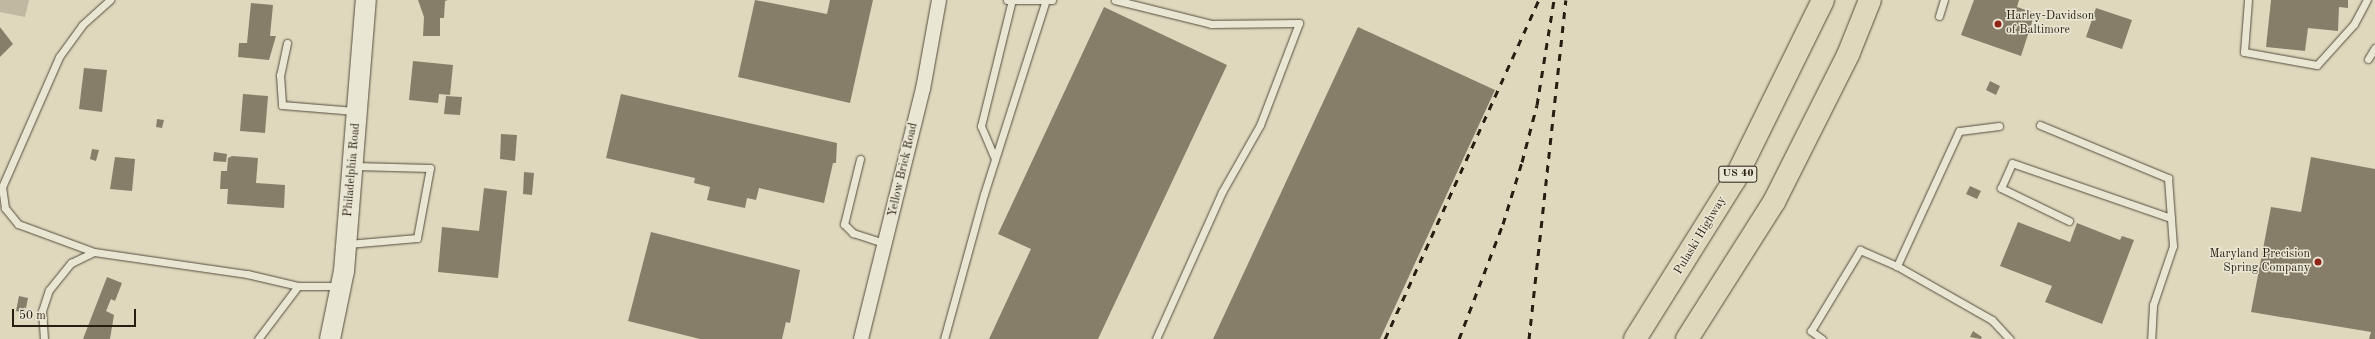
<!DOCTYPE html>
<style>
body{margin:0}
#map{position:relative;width:2375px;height:339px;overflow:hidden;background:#dfd8bd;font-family:"Old Standard TT",serif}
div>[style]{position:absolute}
.green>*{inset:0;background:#c0b8a0}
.building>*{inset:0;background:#877e6a}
.roads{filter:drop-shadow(0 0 1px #554c3c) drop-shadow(0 0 1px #554c3c)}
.service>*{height:7px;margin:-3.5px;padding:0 3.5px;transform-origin:3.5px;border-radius:3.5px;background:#eae6d4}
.minor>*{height:14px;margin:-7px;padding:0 7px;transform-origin:7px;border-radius:7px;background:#eae6d4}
.secondary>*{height:20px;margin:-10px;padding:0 10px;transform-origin:10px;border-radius:10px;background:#eae6d4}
.trunk>*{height:22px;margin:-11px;padding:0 11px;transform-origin:11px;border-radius:11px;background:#dfd8bd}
.rail>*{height:3px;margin-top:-1.5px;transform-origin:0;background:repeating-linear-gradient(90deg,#271d11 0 7px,transparent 0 14px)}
.dots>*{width:11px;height:11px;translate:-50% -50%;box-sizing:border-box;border:2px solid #eae6d4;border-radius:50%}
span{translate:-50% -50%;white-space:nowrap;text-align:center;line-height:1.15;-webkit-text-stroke:3px #eae6d4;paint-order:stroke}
.shield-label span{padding:1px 3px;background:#eae6d4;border:1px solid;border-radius:3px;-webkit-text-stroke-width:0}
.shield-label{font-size:11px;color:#271d11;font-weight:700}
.poi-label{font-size:12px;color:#271d11}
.left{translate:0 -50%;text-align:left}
.right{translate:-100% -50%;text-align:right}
.street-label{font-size:12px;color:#271d11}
.scale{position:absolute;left:12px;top:309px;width:124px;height:18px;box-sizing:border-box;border:2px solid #271d11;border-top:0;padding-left:5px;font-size:12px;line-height:14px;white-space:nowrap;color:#271d11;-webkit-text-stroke:3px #eae6d4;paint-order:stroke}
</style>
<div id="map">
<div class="green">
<i style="clip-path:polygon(0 0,29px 0,25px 17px,0 12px)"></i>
</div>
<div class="building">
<i style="clip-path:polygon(418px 0,448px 0,445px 1px,444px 18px,440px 18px,440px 36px,423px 36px,424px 17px)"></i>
<i style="clip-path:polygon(755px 0,827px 14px,830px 0,873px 0,850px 103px,738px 77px)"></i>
<i style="clip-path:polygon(1974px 0,2019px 0,2017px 7px,2035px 13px,2021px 56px,1961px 35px)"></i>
<i style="clip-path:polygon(2271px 0,2348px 0,2348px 8px,2339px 7px,2338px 31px,2308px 28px,2305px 51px,2266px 47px)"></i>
<i style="clip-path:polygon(251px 3px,273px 5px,270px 36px,276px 36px,269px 60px,238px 57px,239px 43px,247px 43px)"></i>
<i style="clip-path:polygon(1104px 7px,1227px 65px,1098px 339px,989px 339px,1031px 249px,998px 234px)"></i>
<i style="clip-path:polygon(2096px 8px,2132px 20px,2122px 49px,2086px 37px)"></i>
<i style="clip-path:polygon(0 27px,13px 44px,0 57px)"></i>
<i style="clip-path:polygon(1358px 27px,1495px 90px,1380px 339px,1213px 339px)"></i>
<i style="clip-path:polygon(413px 61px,453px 65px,450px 95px,439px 94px,438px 103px,409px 100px)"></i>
<i style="clip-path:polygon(84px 68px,107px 70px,102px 112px,79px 109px)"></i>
<i style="clip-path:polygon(1990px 81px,2000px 86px,1996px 95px,1986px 90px)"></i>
<i style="clip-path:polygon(243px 94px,268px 96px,265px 133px,240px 131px)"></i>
<i style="clip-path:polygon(621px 94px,837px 143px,836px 163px,833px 163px,824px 203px,759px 188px,756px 200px,747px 198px,745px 208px,707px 200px,710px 187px,694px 183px,695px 178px,606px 158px)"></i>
<i style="clip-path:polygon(446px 96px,462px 97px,460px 115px,444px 114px)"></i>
<i style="clip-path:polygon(157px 119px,164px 120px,162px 128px,156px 127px)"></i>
<i style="clip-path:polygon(501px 134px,517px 135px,515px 161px,500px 159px)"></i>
<i style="clip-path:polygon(92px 149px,99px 150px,96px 161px,90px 159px)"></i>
<i style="clip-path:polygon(214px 152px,227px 154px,226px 162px,213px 161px)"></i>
<i style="clip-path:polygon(232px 156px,258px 158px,256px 183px,285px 185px,284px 208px,227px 204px,228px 189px,220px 189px,221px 171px,227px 171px,228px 158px)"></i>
<i style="clip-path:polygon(115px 157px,135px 159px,132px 191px,110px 189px)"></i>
<i style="clip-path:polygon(2311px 157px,2375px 169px,2375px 339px,2369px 339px,2371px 332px,2251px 312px,2271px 207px,2301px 212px)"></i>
<i style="clip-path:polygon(524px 172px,534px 173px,532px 195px,523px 194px)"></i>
<i style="clip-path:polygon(1970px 186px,1981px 191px,1977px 199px,1966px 194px)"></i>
<i style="clip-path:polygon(484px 188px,507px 191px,498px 278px,438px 272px,442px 227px,479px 231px)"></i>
<i style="clip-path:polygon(2018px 222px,2070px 242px,2077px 223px,2120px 240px,2122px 236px,2134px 240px,2102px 324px,2045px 302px,2052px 286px,2000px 266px)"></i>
<i style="clip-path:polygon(651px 232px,800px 270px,790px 323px,786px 322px,782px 339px,700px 339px,628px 321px)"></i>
<i style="clip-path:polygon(107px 277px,122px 283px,115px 301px,111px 299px,106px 311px,114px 315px,110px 339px,83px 339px)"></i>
<i style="clip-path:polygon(19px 296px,28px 298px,25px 313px,16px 311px)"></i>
<i style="clip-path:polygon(1973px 331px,1982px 337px,1981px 339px,1970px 337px)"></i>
</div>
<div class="roads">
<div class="service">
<i style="left:1007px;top:0;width:45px"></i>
<i style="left:1115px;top:0;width:99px;rotate:14deg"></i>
<i style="left:1211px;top:24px;width:88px;rotate:-0.7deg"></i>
<i style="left:1299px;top:23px;width:109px;rotate:110.9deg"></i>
<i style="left:1260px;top:125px;width:77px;rotate:119.6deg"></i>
<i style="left:1222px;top:192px;width:161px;rotate:114.2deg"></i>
<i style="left:2248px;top:0;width:52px;rotate:94.4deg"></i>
<i style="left:2244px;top:52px;width:74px;rotate:10.1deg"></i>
<i style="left:2317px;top:65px;width:55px;rotate:-47.9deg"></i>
<i style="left:2354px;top:24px;width:27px;rotate:-62deg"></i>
<i style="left:1939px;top:16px;width:17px;rotate:-73deg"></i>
<i style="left:287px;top:43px;width:33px;rotate:102deg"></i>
<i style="left:280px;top:75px;width:30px;rotate:86deg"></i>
<i style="left:282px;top:105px;width:73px;rotate:4.7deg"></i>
<i style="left:2368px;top:59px;width:13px;rotate:-58deg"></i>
<i style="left:2040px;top:125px;width:139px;rotate:22.5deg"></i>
<i style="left:2168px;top:178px;width:68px;rotate:85.8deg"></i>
<i style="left:2173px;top:246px;width:62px;rotate:108.7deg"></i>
<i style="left:2153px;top:305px;width:34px;rotate:93deg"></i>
<i style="left:1999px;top:126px;width:40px;rotate:172.9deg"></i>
<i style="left:1959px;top:131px;width:149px;rotate:114.7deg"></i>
<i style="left:1897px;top:266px;width:109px;rotate:29.6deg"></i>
<i style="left:1992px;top:320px;width:26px;rotate:47deg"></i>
<i style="left:860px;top:159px;width:67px;rotate:103.8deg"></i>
<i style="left:844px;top:224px;width:13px;rotate:45deg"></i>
<i style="left:853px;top:233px;width:36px;rotate:18deg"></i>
<i style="left:995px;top:159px;width:36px;rotate:-113deg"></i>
<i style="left:981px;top:126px;width:130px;rotate:-76.2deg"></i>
<i style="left:2069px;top:221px;width:76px;rotate:-154.1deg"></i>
<i style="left:2001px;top:188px;width:27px;rotate:-66deg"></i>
<i style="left:2012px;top:163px;width:168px;rotate:19.1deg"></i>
<i style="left:348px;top:244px;width:69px;rotate:-5deg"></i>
<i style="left:417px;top:238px;width:71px;rotate:-79.5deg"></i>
<i style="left:430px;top:168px;width:75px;rotate:-178.5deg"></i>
<i style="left:94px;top:252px;width:81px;rotate:-159.8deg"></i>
<i style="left:18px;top:224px;width:21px;rotate:-129deg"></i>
<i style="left:5px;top:208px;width:21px;rotate:-98deg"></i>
<i style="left:2px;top:187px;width:142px;rotate:-66.3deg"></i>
<i style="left:59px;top:57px;width:39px;rotate:-54deg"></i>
<i style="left:82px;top:25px;width:38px;rotate:-42deg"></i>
<i style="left:44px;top:339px;width:28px;rotate:-94deg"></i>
<i style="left:42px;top:311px;width:22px;rotate:-72deg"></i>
<i style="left:49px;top:290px;width:35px;rotate:-51deg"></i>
<i style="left:71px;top:263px;width:25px;rotate:-26deg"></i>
<i style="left:94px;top:252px;width:155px;rotate:8.2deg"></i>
<i style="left:247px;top:274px;width:52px;rotate:13.2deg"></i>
<i style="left:298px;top:286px;width:42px"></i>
<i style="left:258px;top:339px;width:66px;rotate:-53deg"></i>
<i style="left:944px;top:339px;width:150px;rotate:-74.6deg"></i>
<i style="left:984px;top:194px;width:201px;rotate:-72.3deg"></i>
<i style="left:1822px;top:339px;width:14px;rotate:-144deg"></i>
<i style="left:1811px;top:331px;width:95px;rotate:-58.8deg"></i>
<i style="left:1860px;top:250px;width:40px;rotate:23.4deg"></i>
</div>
<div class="minor">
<i style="left:861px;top:339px;width:258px;rotate:-76.1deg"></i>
<i style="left:923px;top:89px;width:90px;rotate:-79.8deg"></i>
</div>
<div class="secondary">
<i style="left:330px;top:339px;width:69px;rotate:-78.4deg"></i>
<i style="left:344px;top:271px;width:272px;rotate:-85.4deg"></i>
</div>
<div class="trunk">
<i style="left:1635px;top:339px;width:189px;rotate:-58deg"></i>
<i style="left:1735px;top:179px;width:199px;rotate:-63.8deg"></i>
<i style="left:1687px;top:339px;width:162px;rotate:-57.6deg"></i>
<i style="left:1774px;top:202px;width:165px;rotate:-63.3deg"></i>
<i style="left:1848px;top:55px;width:59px;rotate:-68.2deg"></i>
</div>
</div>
<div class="rail">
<i style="left:1385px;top:339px;width:372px;rotate:-65.6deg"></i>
<i style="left:1459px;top:339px;width:123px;rotate:-69.1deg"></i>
<i style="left:1503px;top:224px;width:65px;rotate:-73deg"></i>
<i style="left:1522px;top:162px;width:59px;rotate:-75.3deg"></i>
<i style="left:1537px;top:105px;width:106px;rotate:-80.8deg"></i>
<i style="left:1529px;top:339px;width:341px;rotate:-83.8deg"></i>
</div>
<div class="dots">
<i style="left:1998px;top:24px;background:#8f2418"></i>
<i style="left:2318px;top:262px;background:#8f2418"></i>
</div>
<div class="shield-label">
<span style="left:1738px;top:174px">US 40</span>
</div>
<div class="poi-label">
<span class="left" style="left:2006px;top:24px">Harley-Davidson<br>of Baltimore</span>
<span class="right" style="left:2310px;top:262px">Maryland Precision<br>Spring Company</span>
</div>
<div class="street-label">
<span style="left:353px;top:170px;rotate:-85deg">Philadelphia Road</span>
<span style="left:904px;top:170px;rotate:-77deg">Yellow Brick Road</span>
<span style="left:1701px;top:236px;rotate:-59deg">Pulaski Highway</span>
</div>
<div class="scale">50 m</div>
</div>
